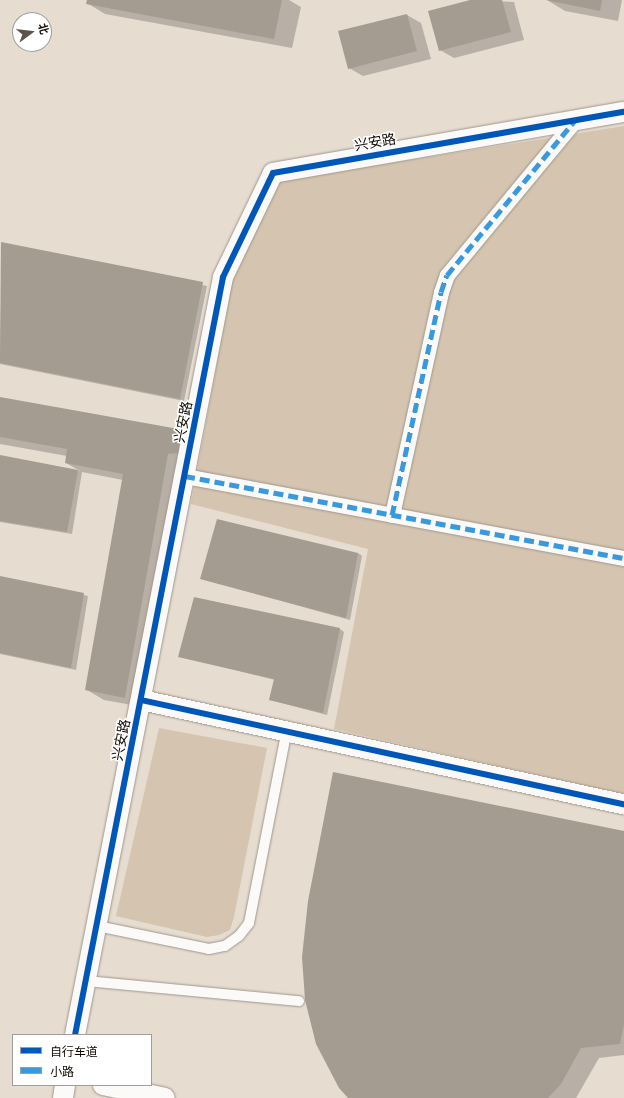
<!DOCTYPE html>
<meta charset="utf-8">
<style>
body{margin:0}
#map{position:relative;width:624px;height:1098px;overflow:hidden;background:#e6dcd0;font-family:"Roboto Serif","Noto Sans SC",serif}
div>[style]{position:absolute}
.green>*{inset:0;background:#d5c4af}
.shadow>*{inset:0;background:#0003}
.building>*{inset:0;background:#a59c91}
.roads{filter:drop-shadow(0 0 1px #9e978d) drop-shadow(0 0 1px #9e978d)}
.service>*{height:10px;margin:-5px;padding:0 5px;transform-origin:5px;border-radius:5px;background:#fbfaf8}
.pedestrian>*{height:15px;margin:-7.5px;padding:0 7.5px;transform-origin:7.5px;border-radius:7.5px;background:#fbfaf8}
.minor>*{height:20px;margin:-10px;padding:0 10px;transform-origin:10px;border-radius:10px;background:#fbfaf8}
.quiet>*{height:5px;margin-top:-2.5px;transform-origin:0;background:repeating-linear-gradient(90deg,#3a99dd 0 10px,transparent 0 15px)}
.cycleway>*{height:6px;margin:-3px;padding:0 3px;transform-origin:3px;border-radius:3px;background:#0057b8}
span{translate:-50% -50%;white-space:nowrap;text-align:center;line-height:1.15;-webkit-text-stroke:3px #fff;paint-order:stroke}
.street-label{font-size:14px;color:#110b05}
.legend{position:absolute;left:12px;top:1034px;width:140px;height:52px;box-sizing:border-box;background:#fff;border:1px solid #a09d9b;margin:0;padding:5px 7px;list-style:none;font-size:12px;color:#110b05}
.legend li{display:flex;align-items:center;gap:8px;height:20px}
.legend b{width:20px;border:1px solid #a09d9b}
.north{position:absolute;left:12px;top:12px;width:40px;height:40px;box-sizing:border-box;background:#fff;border:1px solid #a09d9b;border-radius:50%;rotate:75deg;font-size:11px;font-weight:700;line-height:16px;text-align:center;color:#110b05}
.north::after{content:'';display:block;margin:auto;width:14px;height:18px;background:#5c544c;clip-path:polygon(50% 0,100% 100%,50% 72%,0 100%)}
</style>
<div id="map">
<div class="green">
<i style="clip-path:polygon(624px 126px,624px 794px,334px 729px,368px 549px,191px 504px,232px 282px,278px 181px)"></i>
<i style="clip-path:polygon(159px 728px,267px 748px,234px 917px,230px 930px,219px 935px,207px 937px,116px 916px)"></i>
</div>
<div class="shadow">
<i style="clip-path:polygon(88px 0,289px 0,301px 7px,292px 48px,105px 14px,87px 3px)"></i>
<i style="clip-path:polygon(474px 0,514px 2px,524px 40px,454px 58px,440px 50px)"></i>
<i style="clip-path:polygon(547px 0,622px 0,618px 21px,565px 11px)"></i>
<i style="clip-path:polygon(407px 15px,421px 23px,431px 59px,363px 76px,349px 68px,339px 32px)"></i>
<i style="clip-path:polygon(2px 243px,207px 286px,184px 401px,0 364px)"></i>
<i style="clip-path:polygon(0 398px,183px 431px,201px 441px,197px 463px,186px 464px,143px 707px,104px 700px,87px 690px,123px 480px,82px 472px,72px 534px,0 522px,0 456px,80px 471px,66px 463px,67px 456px,0 444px)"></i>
<i style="clip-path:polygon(358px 553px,362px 556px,350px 620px,202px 579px)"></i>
<i style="clip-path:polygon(0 577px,88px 596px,76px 670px,0 654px)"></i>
<i style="clip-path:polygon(340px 629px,344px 632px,327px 715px,270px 700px,275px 680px,180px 656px)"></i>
<i style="clip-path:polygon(624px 832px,624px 1055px,599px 1058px,576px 1098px,349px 1098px)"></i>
</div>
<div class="building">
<i style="clip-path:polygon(87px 0,282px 0,274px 39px,86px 4px)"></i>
<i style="clip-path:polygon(470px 0,502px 0,511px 32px,439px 51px,428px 11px)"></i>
<i style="clip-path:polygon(546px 0,602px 0,600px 11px)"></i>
<i style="clip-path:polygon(407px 14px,417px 51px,348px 69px,338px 31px)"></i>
<i style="clip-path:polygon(1px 242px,203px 282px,180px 399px,0 363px)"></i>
<i style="clip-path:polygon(0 397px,184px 430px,180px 453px,168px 454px,125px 698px,85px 690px,123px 474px,65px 463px,67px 449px,0 437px)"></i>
<i style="clip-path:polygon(0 455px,78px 470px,67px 532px,0 521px)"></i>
<i style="clip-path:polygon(217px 519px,358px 553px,346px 618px,200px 579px)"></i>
<i style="clip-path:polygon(0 576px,84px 593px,71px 668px,0 653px)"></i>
<i style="clip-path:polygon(194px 597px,340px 628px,323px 713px,269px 700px,274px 679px,178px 657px)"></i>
<i style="clip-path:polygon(333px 772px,624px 831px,624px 1024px,620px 1044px,581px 1048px,561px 1084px,548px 1098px,348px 1098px,339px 1088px,316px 1044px,305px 1000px,302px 957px,308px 901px)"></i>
</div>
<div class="roads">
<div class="service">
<i style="left:97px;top:926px;width:114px;rotate:11.6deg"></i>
<i style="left:209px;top:949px;width:16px;rotate:-11deg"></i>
<i style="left:225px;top:946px;width:17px;rotate:-36deg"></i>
<i style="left:239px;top:936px;width:16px;rotate:-52deg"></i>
<i style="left:249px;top:923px;width:197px;rotate:-78.9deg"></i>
<i style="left:86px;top:981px;width:214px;rotate:5.4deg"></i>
</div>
<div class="pedestrian">
<i style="left:185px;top:476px;width:447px;rotate:10.6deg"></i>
<i style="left:392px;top:515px;width:228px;rotate:-77.6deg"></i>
<i style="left:441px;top:292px;width:18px;rotate:-71deg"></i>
<i style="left:447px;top:275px;width:201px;rotate:-50.4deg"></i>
</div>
<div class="minor">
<i style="left:141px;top:700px;width:494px;rotate:12.2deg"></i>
<i style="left:75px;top:1035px;width:772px;rotate:-78.95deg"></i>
<i style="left:223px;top:277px;width:115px;rotate:-64.3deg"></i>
<i style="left:273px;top:173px;width:356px;rotate:-9.9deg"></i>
<i style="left:103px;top:1085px;width:63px;rotate:11.8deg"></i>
<i style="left:63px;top:1098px;width:13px;rotate:-81deg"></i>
</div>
</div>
<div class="quiet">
<i style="left:185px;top:476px;width:447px;rotate:10.6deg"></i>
<i style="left:392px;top:515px;width:228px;rotate:-77.6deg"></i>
<i style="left:441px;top:292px;width:18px;rotate:-71deg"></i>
<i style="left:447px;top:275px;width:201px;rotate:-50.4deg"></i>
</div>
<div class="cycleway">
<i style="left:141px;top:700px;width:494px;rotate:12.2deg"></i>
<i style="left:75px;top:1035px;width:772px;rotate:-78.95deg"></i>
<i style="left:223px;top:277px;width:115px;rotate:-64.3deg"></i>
<i style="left:273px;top:173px;width:356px;rotate:-9.9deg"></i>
</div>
<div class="street-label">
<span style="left:375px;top:142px;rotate:-10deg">兴安路</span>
<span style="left:183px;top:422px;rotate:-79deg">兴安路</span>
<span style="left:121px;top:740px;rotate:-79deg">兴安路</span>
</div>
<ul class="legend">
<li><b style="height:5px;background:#0057b8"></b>自行车道</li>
<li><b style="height:5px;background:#3a99dd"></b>小路</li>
</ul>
<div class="north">北</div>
</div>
